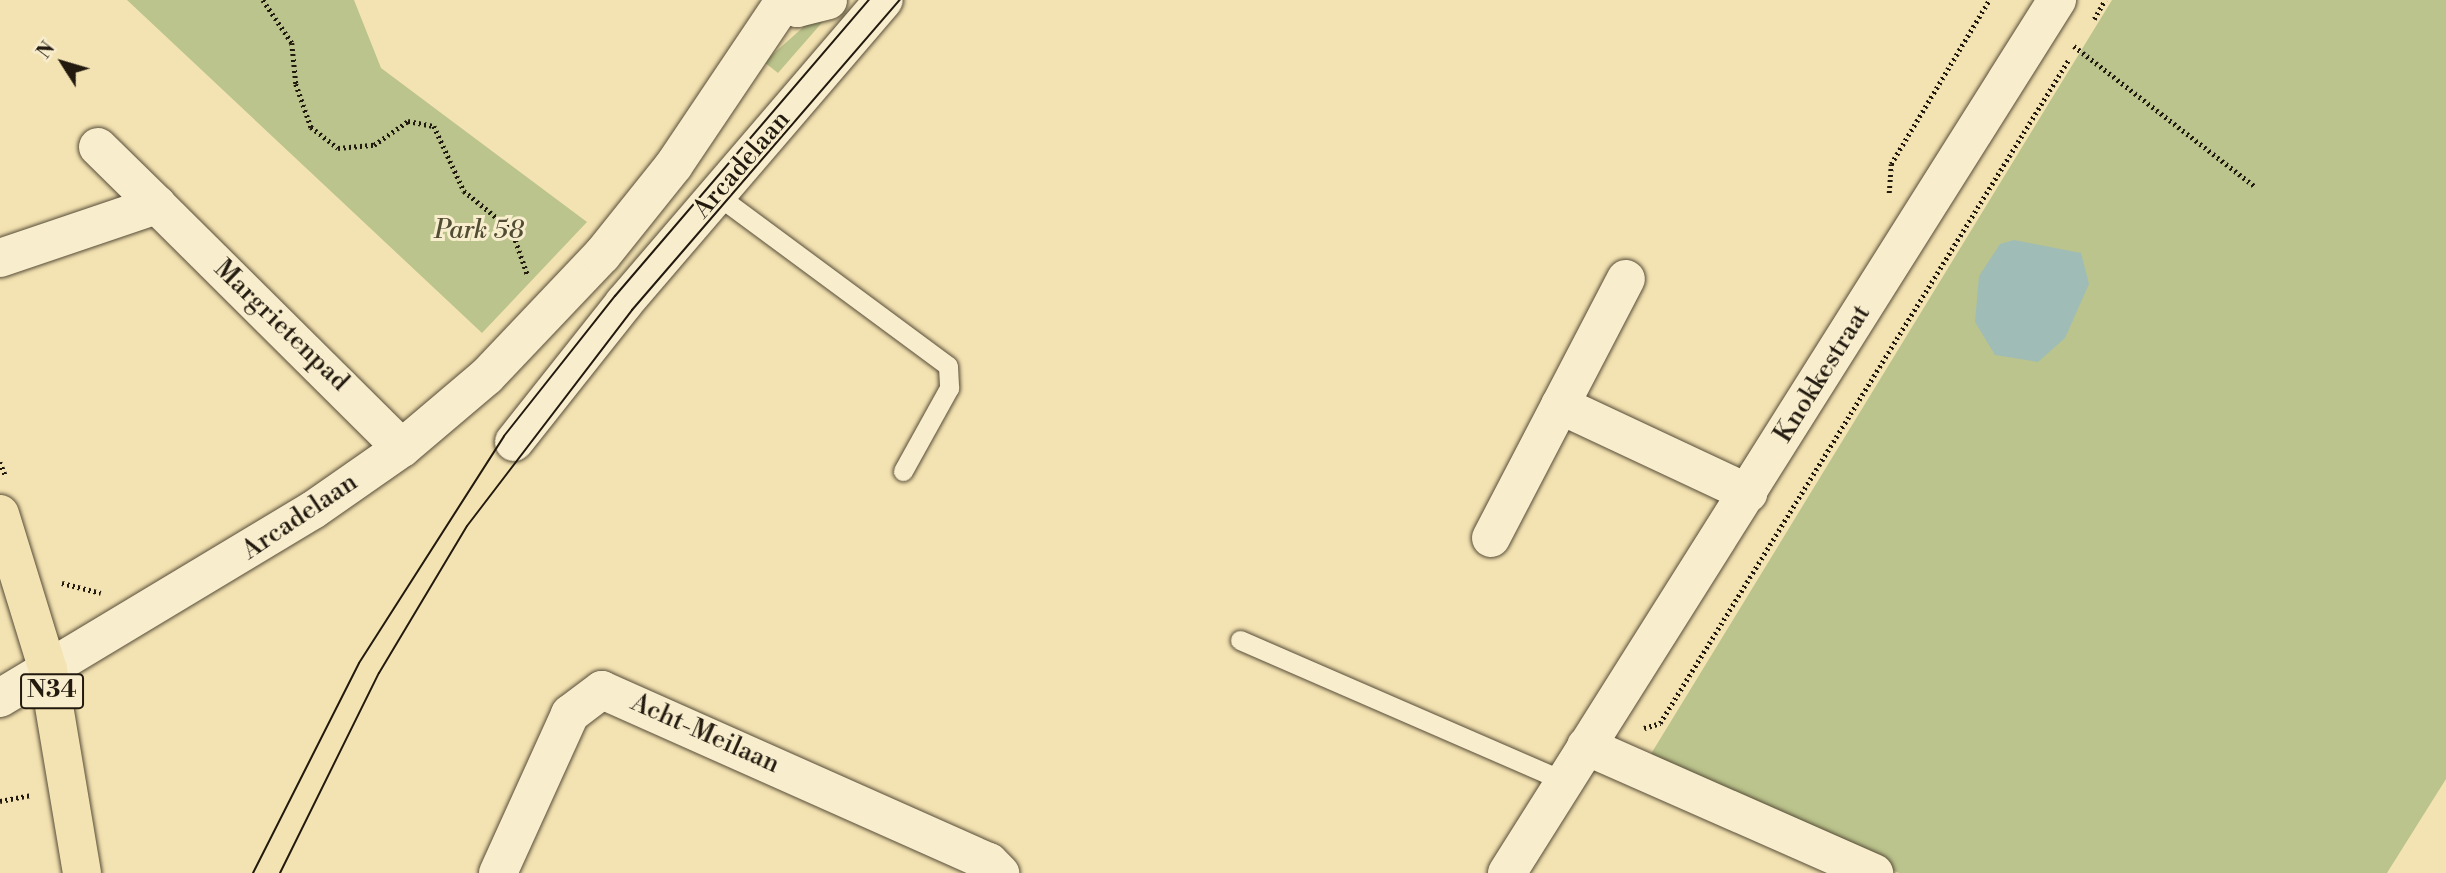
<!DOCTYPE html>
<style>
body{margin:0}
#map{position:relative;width:2446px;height:873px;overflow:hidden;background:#f4e3b2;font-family:"Libre Bodoni",serif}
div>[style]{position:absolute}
.green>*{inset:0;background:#bbc48c}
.water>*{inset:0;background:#9fbcb6}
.path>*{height:4.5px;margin-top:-2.25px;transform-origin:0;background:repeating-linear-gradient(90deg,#221a0f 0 2px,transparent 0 5.5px)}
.roads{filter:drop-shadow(0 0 2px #564c38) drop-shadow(0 0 2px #564c38)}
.service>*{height:19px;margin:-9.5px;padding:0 9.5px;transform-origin:9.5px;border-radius:9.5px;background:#f8edcd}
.minor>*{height:38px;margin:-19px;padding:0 19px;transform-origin:19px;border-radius:19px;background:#f8edcd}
.tertiary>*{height:38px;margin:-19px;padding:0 19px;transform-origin:19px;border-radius:19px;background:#f8edcd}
.primary>*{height:38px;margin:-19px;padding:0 19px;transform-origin:19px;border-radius:19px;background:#f4e3b2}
.tram>*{height:2px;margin:-1px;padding:0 1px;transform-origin:1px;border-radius:1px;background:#221a0f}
span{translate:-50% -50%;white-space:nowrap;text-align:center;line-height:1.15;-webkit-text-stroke:6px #f8edcd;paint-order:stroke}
.shield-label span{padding:2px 5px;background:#f8edcd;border:2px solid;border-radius:5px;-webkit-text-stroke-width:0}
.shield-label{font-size:24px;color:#221a0f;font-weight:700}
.street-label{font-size:26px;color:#221a0f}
.park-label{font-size:26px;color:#504d34;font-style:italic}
.north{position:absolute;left:28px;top:28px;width:70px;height:70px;-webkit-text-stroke:5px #f8edcd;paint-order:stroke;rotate:307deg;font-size:19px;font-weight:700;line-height:28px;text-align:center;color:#221a0f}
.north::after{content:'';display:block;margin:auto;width:24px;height:32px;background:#221a0f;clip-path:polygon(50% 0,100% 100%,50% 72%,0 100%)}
</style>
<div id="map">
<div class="green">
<i style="clip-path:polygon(127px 0,354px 0,381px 68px,587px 222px,482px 333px)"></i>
<i style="clip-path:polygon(2112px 0,2446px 0,2446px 779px,2387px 873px,1899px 873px,1646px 762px)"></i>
<i style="clip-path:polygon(826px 18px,778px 73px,764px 62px,808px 23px)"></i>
</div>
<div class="water">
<i style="clip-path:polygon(2014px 240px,2081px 253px,2089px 284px,2065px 338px,2038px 362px,1995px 355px,1975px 322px,1979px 276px,2000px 244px)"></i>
</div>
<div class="path">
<i style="left:263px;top:0;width:52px;rotate:56deg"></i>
<i style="left:292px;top:43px;width:41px;rotate:84.4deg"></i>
<i style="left:296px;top:84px;width:46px;rotate:70.8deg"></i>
<i style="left:311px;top:127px;width:34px;rotate:38deg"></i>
<i style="left:338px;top:148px;width:36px;rotate:-5deg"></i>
<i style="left:374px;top:145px;width:42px;rotate:-35.2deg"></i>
<i style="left:408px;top:121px;width:26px;rotate:11deg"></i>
<i style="left:434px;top:126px;width:72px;rotate:65.2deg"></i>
<i style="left:464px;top:191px;width:62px;rotate:39.1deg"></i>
<i style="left:512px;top:230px;width:49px;rotate:70.8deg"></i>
<i style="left:2094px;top:19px;width:22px;rotate:-60deg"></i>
<i style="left:2074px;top:46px;width:230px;rotate:37.8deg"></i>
<i style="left:1889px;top:193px;width:29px;rotate:-86deg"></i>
<i style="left:1891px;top:164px;width:191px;rotate:-59.1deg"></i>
<i style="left:0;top:462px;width:16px;rotate:68deg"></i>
<i style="left:62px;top:583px;width:40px;rotate:14.4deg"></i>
<i style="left:1644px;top:728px;width:17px;rotate:-17deg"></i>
<i style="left:1660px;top:723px;width:780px;rotate:-58.37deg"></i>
<i style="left:0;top:801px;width:31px;rotate:-11deg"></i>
</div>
<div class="roads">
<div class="service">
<i style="left:717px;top:195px;width:287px;rotate:36.5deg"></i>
<i style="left:948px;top:366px;width:22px;rotate:87deg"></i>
<i style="left:949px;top:388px;width:95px;rotate:119deg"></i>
<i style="left:1240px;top:640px;width:354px;rotate:23.5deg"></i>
</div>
<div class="minor">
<i style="left:784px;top:1px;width:15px;rotate:28deg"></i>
<i style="left:797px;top:8px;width:32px;rotate:-14deg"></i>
<i style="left:98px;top:147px;width:83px;rotate:44.5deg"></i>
<i style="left:0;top:258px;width:166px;rotate:-18.7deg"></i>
<i style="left:157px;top:205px;width:345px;rotate:44.8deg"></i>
<i style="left:1560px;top:405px;width:208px;rotate:25.1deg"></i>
<i style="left:514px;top:442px;width:177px;rotate:-51.6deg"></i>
<i style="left:624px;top:303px;width:399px;rotate:-49.4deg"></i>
<i style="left:1491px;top:538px;width:292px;rotate:-62.5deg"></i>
<i style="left:0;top:698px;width:365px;rotate:-31deg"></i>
<i style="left:313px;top:510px;width:108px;rotate:-34.9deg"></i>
<i style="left:402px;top:448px;width:111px;rotate:-40.3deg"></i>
<i style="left:487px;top:376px;width:167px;rotate:-46.5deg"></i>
<i style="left:602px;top:255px;width:115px;rotate:-51.3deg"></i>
<i style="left:674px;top:165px;width:199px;rotate:-56.1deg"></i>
<i style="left:1586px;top:746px;width:315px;rotate:23.8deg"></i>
<i style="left:498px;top:873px;width:175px;rotate:-65.6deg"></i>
<i style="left:570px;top:714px;width:40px;rotate:-37deg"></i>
<i style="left:602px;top:690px;width:424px;rotate:24deg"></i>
<i style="left:989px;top:862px;width:16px;rotate:45deg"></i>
</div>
<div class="tertiary">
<i style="left:1507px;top:873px;width:1032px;rotate:-57.79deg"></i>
</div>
<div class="primary">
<i style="left:0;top:514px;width:163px;rotate:72.9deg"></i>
<i style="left:48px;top:670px;width:206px;rotate:80.5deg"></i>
</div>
</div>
<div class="tram">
<i style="left:253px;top:873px;width:235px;rotate:-63.2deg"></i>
<i style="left:359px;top:663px;width:269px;rotate:-57.4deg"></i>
<i style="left:504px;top:436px;width:179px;rotate:-51.6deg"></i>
<i style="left:615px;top:296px;width:390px;rotate:-49.4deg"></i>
<i style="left:280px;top:873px;width:223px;rotate:-63.7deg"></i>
<i style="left:379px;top:673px;width:171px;rotate:-59.1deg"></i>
<i style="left:467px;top:526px;width:272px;rotate:-52.6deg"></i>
<i style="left:632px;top:310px;width:410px;rotate:-49.2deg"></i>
</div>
<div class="shield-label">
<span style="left:52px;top:691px">N34</span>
</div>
<div class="street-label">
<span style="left:742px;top:165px;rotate:-49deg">Arcadelaan</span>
<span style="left:281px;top:326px;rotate:44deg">Margrietenpad</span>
<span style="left:1823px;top:374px;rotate:-58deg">Knokkestraat</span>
<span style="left:300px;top:517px;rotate:-34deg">Arcadelaan</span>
<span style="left:705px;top:734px;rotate:24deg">Acht-Meilaan</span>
</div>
<div class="park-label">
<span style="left:479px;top:231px">Park 58</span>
</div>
<div class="north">N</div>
</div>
